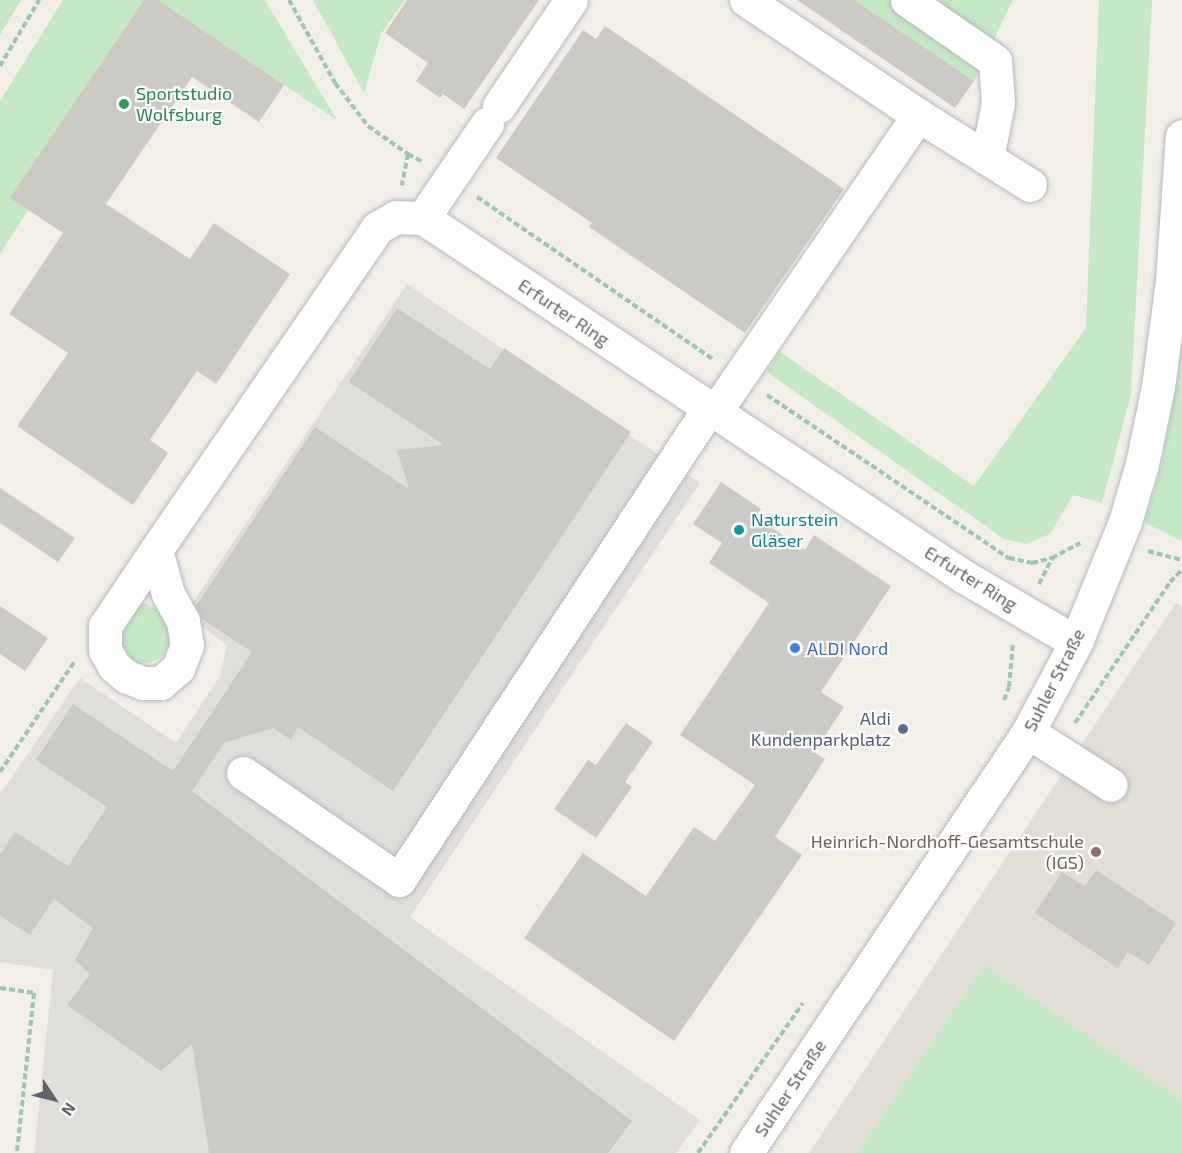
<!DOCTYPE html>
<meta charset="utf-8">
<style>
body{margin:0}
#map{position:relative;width:1182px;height:1153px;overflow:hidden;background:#f1efe8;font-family:"Exo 2",sans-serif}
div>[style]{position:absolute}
.industrial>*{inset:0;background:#e0deda}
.education>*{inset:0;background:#e1ded6}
.green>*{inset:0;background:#c5e8c5}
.building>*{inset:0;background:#cccac5}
.path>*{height:4px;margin-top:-2px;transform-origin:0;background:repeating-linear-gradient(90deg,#9cc7a9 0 6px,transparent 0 9px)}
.roads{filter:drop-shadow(0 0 2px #b5b8bc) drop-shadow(0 0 2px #b5b8bc)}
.minor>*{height:33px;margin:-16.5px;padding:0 16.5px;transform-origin:16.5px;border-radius:16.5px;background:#fff}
.dots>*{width:16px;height:16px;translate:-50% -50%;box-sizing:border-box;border:3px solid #fff;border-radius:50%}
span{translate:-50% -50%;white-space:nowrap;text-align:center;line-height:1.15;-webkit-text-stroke:4.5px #fff;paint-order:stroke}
.leisure-label{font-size:18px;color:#27864d}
.left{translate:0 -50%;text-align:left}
.street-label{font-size:18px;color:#5f6368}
.culture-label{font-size:18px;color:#0d838f}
.shop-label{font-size:18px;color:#366cbe}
.service-label{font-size:18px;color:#4e5e75}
.right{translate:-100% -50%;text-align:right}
.education-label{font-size:18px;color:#785e54}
.north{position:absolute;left:24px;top:1069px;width:60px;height:60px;-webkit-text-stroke:4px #fff;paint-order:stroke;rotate:125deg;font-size:16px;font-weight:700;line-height:24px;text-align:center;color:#5f6368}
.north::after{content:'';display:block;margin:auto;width:21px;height:27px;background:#5f6368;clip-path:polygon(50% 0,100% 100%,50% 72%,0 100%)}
</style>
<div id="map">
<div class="industrial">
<i style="clip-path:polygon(407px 284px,700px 483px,410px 917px,700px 1120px,676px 1153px,34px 1153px,53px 970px,0 962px,0 794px,80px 678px,176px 743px,220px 676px,227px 645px,185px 614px)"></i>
</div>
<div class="education">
<i style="clip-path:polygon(1176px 603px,1182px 607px,1182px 1153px,809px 1153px)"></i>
</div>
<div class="green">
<i style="clip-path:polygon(0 0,21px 0,0 35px)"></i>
<i style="clip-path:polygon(63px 0,144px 0,11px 198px,28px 210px,0 254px,0 101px)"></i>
<i style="clip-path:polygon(158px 0,265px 0,337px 120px,284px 85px)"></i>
<i style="clip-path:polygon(313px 0,405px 0,381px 34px,364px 93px)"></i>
<i style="clip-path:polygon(854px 0,1013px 0,974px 81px)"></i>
<i style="clip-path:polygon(1099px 0,1152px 0,1131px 394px,1102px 503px,1073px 495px,1050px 534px,1026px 544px,1004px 539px,767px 372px,780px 352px,974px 486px,1086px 328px)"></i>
<i style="clip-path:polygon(1182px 351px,1182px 541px,1145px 523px,1162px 463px)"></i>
<i style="clip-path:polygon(145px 603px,159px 611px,170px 636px,169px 646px,160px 658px,148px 663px,137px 662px,126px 655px,119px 643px,120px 631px,136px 607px)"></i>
<i style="clip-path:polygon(984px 965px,1182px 1100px,1182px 1153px,857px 1153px)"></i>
</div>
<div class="building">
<i style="clip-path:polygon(144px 0,158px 0,284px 85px,259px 122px,192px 77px,106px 204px,190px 259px,214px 223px,290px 274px,216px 384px,197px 371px,150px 440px,168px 453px,133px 505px,17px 426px,68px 353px,9px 314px,63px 233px,10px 198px)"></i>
<i style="clip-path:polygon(407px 0,539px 0,464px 109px,443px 94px,440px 98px,416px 81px,428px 63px,385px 33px)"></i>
<i style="clip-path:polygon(797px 0,854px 0,974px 81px,955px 108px)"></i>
<i style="clip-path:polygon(605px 26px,844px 189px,745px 333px,589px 227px,592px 223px,496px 158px,583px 30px,596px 39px)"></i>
<i style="clip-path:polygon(397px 308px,490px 369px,504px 348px,631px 432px,393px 791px,298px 727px,291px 740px,273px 728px,224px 743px,192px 791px,632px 1121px,608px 1153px,209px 1153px,192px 1044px,161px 1071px,67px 1005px,90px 974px,75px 960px,93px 928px,54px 899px,30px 935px,0 916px,0 854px,15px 832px,68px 866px,107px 807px,36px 760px,73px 704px,173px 771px,252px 652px,202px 619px,196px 606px,315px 427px,409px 489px,397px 450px,444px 445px,349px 382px)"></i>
<i style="clip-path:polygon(721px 482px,761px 509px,756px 517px,805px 550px,814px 535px,891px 586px,821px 692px,844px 707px,814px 752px,825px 759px,775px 837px,802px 855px,674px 1041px,524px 938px,583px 853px,646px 896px,694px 827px,715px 841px,755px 785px,680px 735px,769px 603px,709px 563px,722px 543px,693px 524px)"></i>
<i style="clip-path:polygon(0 488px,75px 538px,58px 562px,0 523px)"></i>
<i style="clip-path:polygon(0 606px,48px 638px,25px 671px,0 654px)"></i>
<i style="clip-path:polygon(626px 723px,653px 742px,625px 782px,632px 787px,596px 838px,554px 809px,588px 760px,596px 765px)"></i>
<i style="clip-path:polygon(1096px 870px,1176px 923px,1149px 965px,1128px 952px,1118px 968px,1035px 913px,1062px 872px,1085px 886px)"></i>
</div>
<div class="path">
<i style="left:289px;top:0;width:95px;rotate:61deg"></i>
<i style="left:335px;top:83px;width:54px;rotate:52.5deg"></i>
<i style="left:368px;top:126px;width:49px;rotate:35deg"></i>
<i style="left:408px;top:154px;width:32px;rotate:101deg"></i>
<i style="left:0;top:66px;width:77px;rotate:-59.4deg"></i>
<i style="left:408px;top:154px;width:17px;rotate:28deg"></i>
<i style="left:477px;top:197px;width:286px;rotate:34.5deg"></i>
<i style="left:767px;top:395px;width:292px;rotate:34deg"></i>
<i style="left:1009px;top:558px;width:24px;rotate:12deg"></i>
<i style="left:1032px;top:563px;width:21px;rotate:-14deg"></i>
<i style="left:1052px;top:558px;width:32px;rotate:-28deg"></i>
<i style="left:1148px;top:551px;width:35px;rotate:15deg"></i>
<i style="left:1039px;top:584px;width:29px;rotate:-63deg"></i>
<i style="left:1004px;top:700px;width:14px;rotate:-69deg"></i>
<i style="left:1009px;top:687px;width:44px;rotate:-84.8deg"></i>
<i style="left:1075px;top:723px;width:170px;rotate:-56deg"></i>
<i style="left:1170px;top:582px;width:17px;rotate:-45deg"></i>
<i style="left:0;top:772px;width:134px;rotate:-56deg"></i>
<i style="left:0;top:988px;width:34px;rotate:8deg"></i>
<i style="left:34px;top:993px;width:161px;rotate:96.1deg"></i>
<i style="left:698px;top:1153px;width:183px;rotate:-55deg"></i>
</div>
<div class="roads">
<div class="minor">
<i style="left:907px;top:0;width:107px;rotate:34.7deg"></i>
<i style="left:995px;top:61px;width:42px;rotate:85.9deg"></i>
<i style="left:998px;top:103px;width:56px;rotate:101.3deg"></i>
<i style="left:499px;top:106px;width:128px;rotate:-55.8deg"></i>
<i style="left:918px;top:115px;width:132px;rotate:32deg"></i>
<i style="left:423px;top:218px;width:114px;rotate:-55.8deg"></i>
<i style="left:715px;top:412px;width:360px;rotate:-55.6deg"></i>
<i style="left:918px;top:115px;width:207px;rotate:-146.2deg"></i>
<i style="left:156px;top:550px;width:46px;rotate:74.7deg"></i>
<i style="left:168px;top:594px;width:31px;rotate:61deg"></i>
<i style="left:183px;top:621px;width:24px;rotate:81deg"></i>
<i style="left:187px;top:645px;width:25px;rotate:111deg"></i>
<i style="left:178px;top:668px;width:23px;rotate:139deg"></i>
<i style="left:161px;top:683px;width:18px;rotate:180deg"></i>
<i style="left:143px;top:683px;width:17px;rotate:-159deg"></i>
<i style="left:127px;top:677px;width:17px;rotate:-140deg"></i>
<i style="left:114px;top:666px;width:18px;rotate:-119deg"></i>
<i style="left:105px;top:650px;width:24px;rotate:-90deg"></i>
<i style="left:105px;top:626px;width:92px;rotate:-56.1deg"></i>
<i style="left:156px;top:550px;width:391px;rotate:-55.5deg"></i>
<i style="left:377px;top:228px;width:22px;rotate:-30deg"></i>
<i style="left:396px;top:217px;width:27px;rotate:2deg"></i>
<i style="left:423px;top:218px;width:648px;rotate:33.54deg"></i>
<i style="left:963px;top:576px;width:131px;rotate:30.3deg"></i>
<i style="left:1028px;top:732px;width:98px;rotate:32.6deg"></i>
<i style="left:243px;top:773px;width:189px;rotate:34.4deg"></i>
<i style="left:399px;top:880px;width:565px;rotate:-56.7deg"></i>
<i style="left:746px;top:1153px;width:507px;rotate:-56.18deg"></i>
<i style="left:1028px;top:732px;width:102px;rotate:-61.9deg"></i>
<i style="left:1076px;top:642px;width:130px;rotate:-67.8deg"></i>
<i style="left:1125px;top:522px;width:60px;rotate:-73.7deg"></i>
<i style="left:1142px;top:464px;width:79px;rotate:-78.3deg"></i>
<i style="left:1158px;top:387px;width:107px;rotate:-82.5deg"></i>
<i style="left:1172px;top:281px;width:145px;rotate:-86.1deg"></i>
</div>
</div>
<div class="dots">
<i style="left:124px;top:104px;background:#2e9e5b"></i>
<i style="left:739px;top:530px;background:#0f9aa8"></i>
<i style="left:795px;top:648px;background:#3f7fe0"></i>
<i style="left:903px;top:729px;background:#5c6f8a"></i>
<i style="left:1096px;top:852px;background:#8d6e63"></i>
</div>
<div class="leisure-label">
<span class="left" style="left:136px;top:104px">Sportstudio<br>Wolfsburg</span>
</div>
<div class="street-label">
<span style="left:564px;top:312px;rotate:34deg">Erfurter Ring</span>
<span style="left:971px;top:578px;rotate:32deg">Erfurter Ring</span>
<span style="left:1054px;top:680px;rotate:-63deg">Suhler Straße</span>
<span style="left:790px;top:1088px;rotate:-56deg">Suhler Straße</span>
</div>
<div class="culture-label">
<span class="left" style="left:751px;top:530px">Naturstein<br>Gläser</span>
</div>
<div class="shop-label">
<span class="left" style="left:807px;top:648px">ALDI Nord</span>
</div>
<div class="service-label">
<span class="right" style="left:891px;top:729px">Aldi<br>Kundenparkplatz</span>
</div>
<div class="education-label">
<span class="right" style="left:1084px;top:852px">Heinrich-Nordhoff-Gesamtschule<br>(IGS)</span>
</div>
<div class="north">N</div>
</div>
